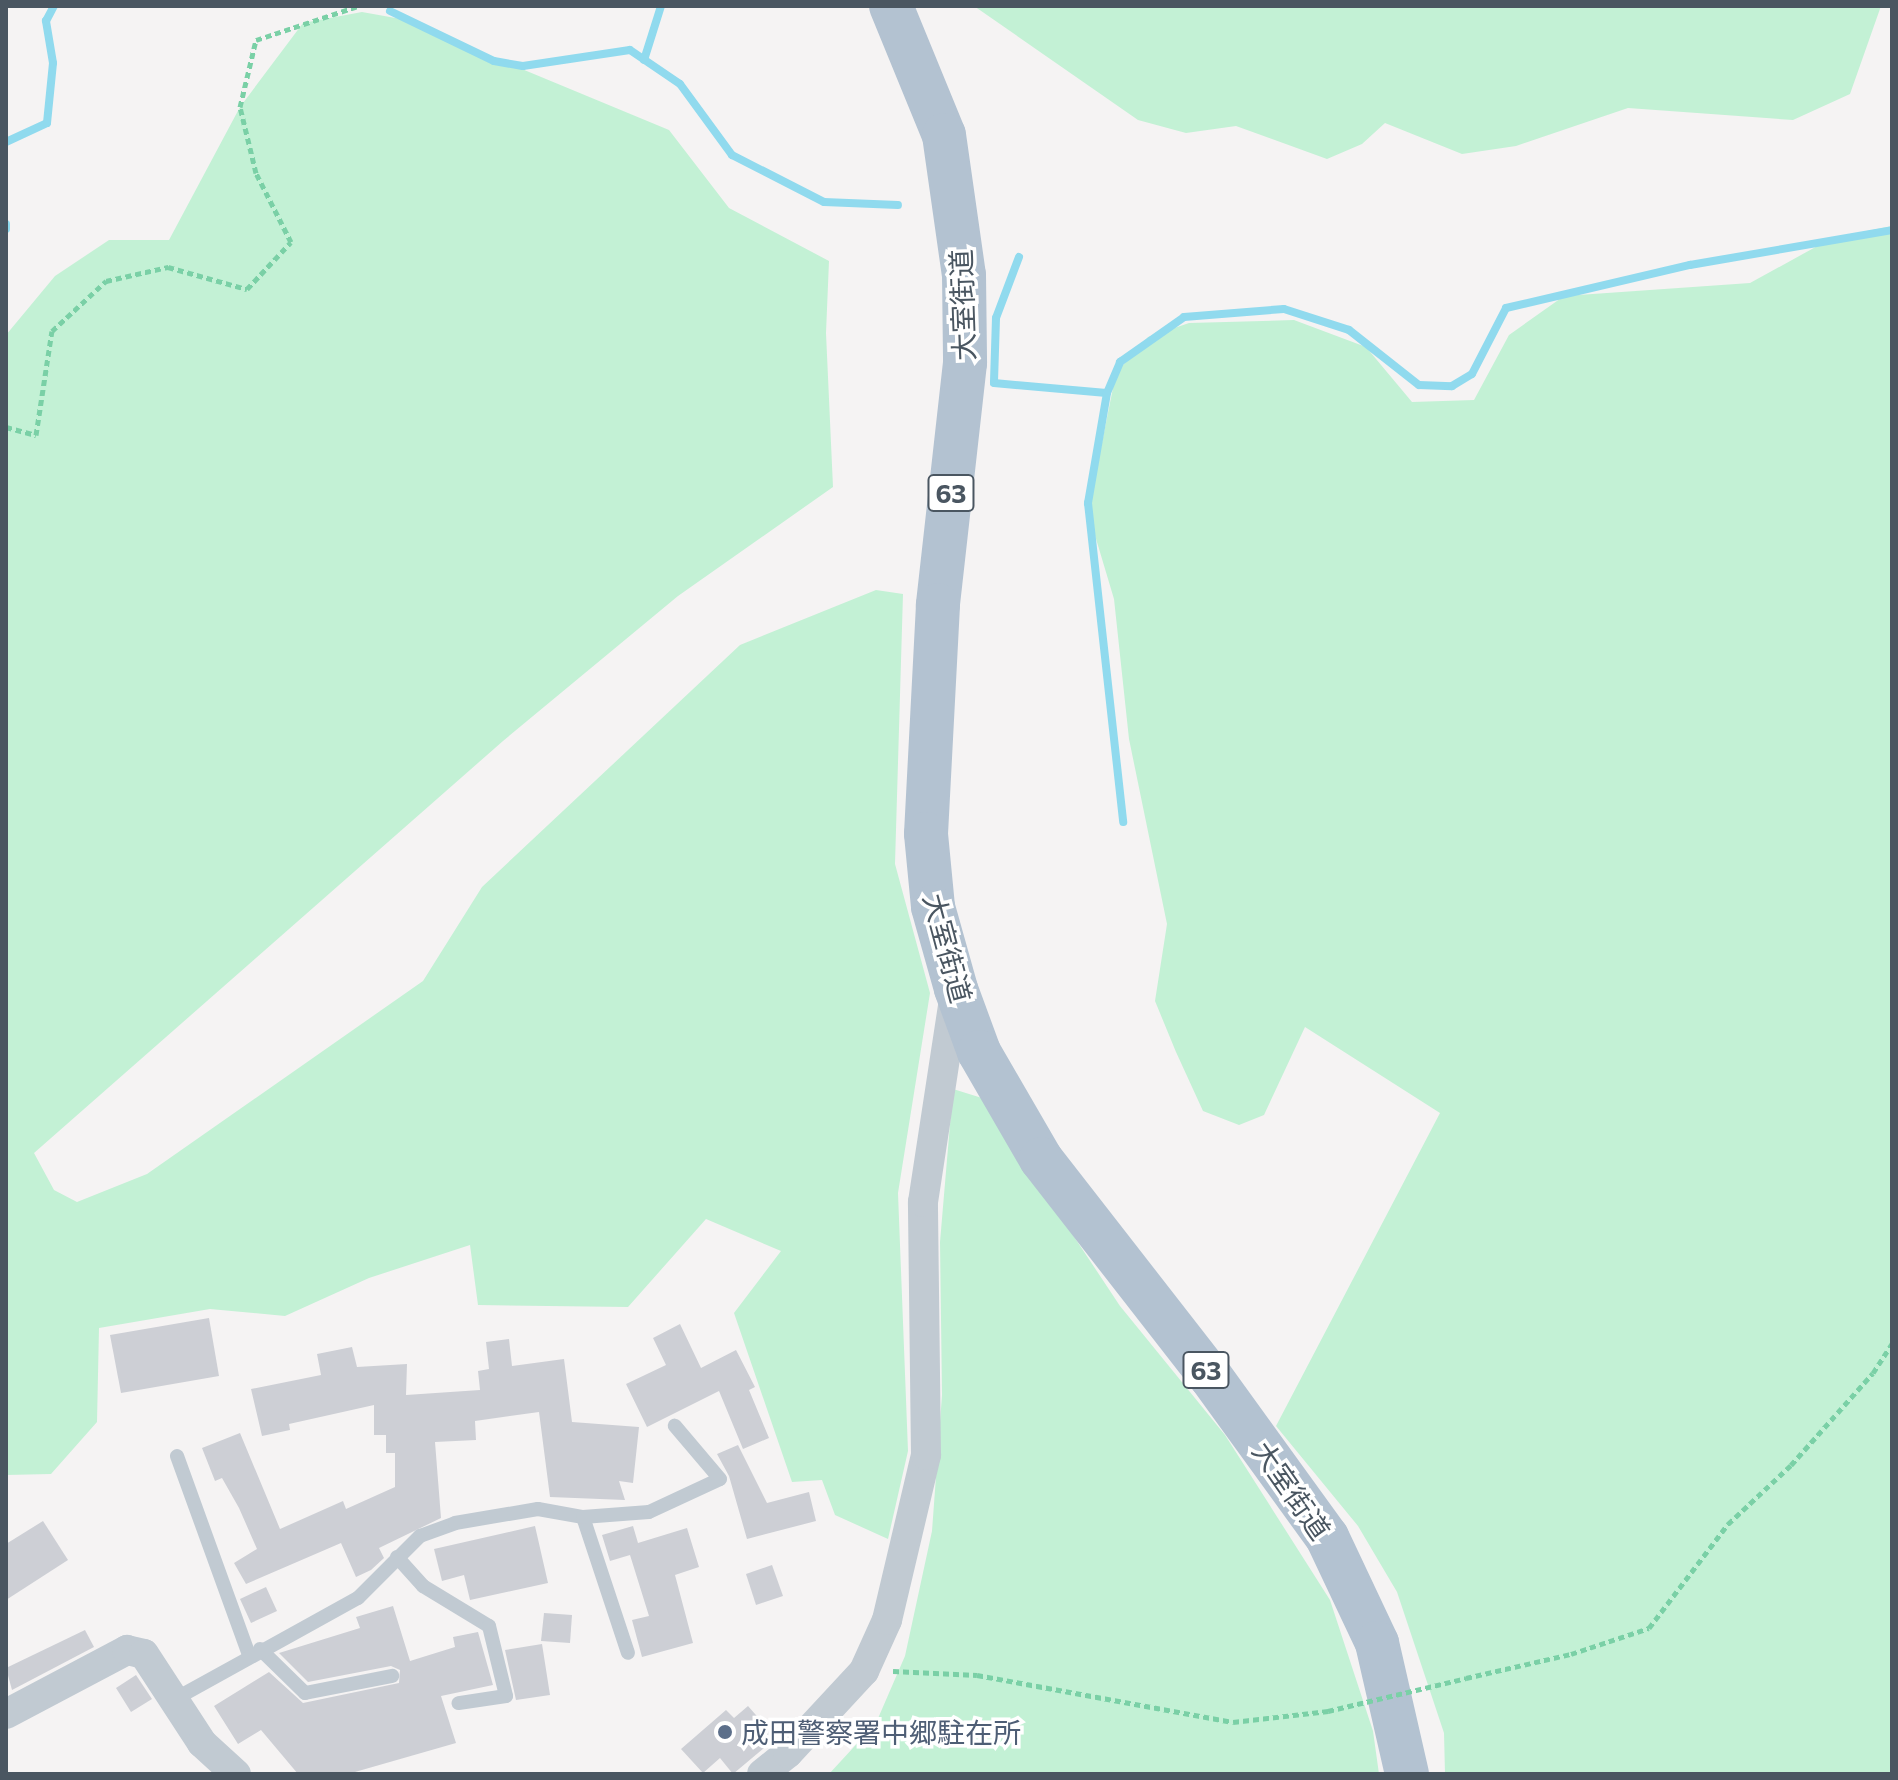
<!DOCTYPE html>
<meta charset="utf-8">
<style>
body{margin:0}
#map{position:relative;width:1898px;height:1780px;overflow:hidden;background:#f5f3f3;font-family:Commissioner,"Noto Sans JP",sans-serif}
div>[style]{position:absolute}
.green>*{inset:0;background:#c3f1d5}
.stream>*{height:8px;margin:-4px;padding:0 4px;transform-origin:4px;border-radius:4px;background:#90daee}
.building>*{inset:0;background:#cdcfd5}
.path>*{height:5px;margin-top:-2.5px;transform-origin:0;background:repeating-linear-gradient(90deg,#7ad0a6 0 6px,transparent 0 10px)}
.lane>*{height:14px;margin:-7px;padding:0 7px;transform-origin:7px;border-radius:7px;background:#c1cad2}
.street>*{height:30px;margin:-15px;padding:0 15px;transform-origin:15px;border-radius:15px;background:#c1cad2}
.primary>*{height:44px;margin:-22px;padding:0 22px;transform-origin:22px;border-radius:22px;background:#b3c2d1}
.path-bridge>*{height:5px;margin-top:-2.5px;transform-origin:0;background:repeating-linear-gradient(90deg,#7ad0a6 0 6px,transparent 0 10px)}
.dots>*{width:22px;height:22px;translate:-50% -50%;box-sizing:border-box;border:4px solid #fff;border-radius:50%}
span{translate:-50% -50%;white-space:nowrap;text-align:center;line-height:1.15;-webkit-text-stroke:7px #fff;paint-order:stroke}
.shield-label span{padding:2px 6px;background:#fff;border:2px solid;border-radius:6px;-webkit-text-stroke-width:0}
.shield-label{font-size:26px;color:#4a5661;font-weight:700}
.street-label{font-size:28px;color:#4a5661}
.service-label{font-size:28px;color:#4e5e75}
.left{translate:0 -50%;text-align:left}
.frame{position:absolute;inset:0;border:8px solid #4a5661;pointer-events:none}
</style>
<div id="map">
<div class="green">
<i style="clip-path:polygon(974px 6px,1881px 6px,1850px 94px,1793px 120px,1628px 108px,1516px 146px,1462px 154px,1385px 123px,1362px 144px,1327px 159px,1236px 126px,1186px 133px,1138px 120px)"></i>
<i style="clip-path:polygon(362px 12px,401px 19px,669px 130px,729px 208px,829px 261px,826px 333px,833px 487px,678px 596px,503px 741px,34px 1153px,54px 1190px,77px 1202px,147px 1174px,423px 981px,482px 887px,740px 645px,876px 590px,903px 594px,895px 864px,930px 993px,898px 1193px,908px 1451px,888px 1539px,835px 1515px,822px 1480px,792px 1482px,734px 1313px,781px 1251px,706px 1219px,628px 1307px,478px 1305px,470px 1245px,369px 1278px,285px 1316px,210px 1309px,99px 1328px,97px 1422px,51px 1474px,6px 1475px,6px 335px,55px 276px,109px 240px,169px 240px,240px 107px,303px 23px)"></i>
<i style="clip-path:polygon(1892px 226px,1892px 1774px,1445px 1774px,1444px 1733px,1397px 1592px,1358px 1526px,1276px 1426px,1440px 1113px,1305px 1027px,1264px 1115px,1239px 1125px,1203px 1111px,1176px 1052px,1155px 1001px,1167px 924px,1129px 739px,1114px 599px,1088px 512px,1116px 373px,1148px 337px,1189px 323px,1294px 320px,1366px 347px,1412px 402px,1474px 400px,1509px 335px,1564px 296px,1750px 283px,1832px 238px)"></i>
<i style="clip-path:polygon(953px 1089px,982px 1098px,1120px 1306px,1225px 1435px,1330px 1600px,1373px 1731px,1379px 1774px,829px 1774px,876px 1723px,905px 1656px,932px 1531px,942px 1395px,940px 1242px)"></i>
</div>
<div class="stream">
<i style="left:390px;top:11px;width:115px;rotate:25.7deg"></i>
<i style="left:494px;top:61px;width:29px;rotate:10deg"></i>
<i style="left:523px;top:66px;width:108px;rotate:-8.5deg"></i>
<i style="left:630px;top:50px;width:60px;rotate:34.2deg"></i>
<i style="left:680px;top:84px;width:88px;rotate:53.8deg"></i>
<i style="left:732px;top:155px;width:103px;rotate:27.1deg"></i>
<i style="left:824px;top:202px;width:74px;rotate:2.3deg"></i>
<i style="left:644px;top:60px;width:57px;rotate:-72.5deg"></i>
<i style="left:6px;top:142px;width:45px;rotate:-24.9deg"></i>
<i style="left:47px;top:123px;width:60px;rotate:-84.3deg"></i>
<i style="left:53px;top:63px;width:43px;rotate:-99.5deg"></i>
<i style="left:46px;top:21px;width:17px;rotate:-62deg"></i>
<i style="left:6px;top:224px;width:5px;rotate:90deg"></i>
<i style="left:1019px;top:257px;width:65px;rotate:110.7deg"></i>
<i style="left:996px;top:318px;width:65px;rotate:91.8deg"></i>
<i style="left:994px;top:383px;width:113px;rotate:5.1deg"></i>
<i style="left:1107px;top:393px;width:34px;rotate:-67deg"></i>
<i style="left:1120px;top:362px;width:78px;rotate:-35.1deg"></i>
<i style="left:1184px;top:317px;width:100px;rotate:-4.6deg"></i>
<i style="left:1284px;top:309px;width:68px;rotate:17.9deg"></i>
<i style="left:1349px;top:330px;width:89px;rotate:38.2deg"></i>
<i style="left:1419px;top:385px;width:33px;rotate:2deg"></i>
<i style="left:1452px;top:386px;width:23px;rotate:-31deg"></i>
<i style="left:1472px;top:374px;width:74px;rotate:-62.7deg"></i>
<i style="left:1506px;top:308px;width:189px;rotate:-13.2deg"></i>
<i style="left:1690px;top:265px;width:205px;rotate:-9.8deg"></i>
<i style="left:1107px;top:393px;width:112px;rotate:99.8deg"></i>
<i style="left:1088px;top:503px;width:321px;rotate:83.7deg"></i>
</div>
<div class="building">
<i style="clip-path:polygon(209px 1318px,219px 1376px,121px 1393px,110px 1335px)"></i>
<i style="clip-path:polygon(680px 1324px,701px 1368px,736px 1350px,755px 1387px,749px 1390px,769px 1438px,743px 1449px,719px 1391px,647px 1427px,626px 1384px,666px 1365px,653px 1338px)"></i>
<i style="clip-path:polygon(509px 1339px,512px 1366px,564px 1359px,572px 1422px,639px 1427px,633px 1483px,619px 1481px,625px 1500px,550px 1497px,539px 1412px,475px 1421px,476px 1440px,435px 1442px,441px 1518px,379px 1548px,384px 1558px,371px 1570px,356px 1577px,341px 1543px,246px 1584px,234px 1563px,257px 1549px,239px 1508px,222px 1478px,215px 1481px,202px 1448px,240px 1433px,280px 1529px,343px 1501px,346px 1509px,395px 1487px,395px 1453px,386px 1453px,386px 1435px,374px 1435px,374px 1405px,289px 1424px,290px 1430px,262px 1436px,251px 1389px,321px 1375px,317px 1354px,352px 1347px,357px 1367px,407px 1364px,406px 1395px,480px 1390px,478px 1371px,489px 1369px,486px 1342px)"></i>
<i style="clip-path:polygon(738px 1445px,767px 1503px,809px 1492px,816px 1521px,747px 1539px,729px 1476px,717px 1454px)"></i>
<i style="clip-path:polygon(43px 1521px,68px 1560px,6px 1600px,6px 1544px)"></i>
<i style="clip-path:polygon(535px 1526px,548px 1583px,470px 1600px,464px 1575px,442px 1581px,434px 1549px)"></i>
<i style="clip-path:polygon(633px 1526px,638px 1543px,687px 1528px,699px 1567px,675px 1575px,693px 1643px,642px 1657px,632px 1620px,649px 1616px,630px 1555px,610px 1561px,602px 1535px)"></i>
<i style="clip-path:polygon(772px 1565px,783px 1596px,756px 1605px,746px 1574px)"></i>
<i style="clip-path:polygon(266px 1587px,277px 1611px,251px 1623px,240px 1599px)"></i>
<i style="clip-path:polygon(393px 1606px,410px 1661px,455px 1647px,453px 1637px,478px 1632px,493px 1685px,441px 1696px,456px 1743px,348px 1774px,298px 1774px,261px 1730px,238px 1744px,214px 1706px,269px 1672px,303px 1703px,399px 1683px,400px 1670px,391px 1666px,308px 1682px,279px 1653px,360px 1628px,356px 1617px)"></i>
<i style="clip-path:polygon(544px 1613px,572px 1615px,570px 1643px,541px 1641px)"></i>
<i style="clip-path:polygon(85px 1630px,94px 1647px,12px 1690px,6px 1668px)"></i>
<i style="clip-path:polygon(542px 1644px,550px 1695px,516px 1700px,505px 1650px)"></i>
<i style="clip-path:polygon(136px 1675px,152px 1699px,131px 1712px,116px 1688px)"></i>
<i style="clip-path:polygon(748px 1706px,776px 1738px,733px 1774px,720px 1758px,703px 1773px,681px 1749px,726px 1710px,734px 1718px)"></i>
</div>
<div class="path">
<i style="left:6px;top:427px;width:31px;rotate:15deg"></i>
<i style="left:36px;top:435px;width:105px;rotate:-81.3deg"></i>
<i style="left:52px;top:331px;width:74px;rotate:-42.8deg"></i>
<i style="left:106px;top:281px;width:64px;rotate:-12.7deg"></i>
<i style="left:168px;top:267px;width:82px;rotate:15.6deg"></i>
<i style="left:247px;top:289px;width:64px;rotate:-46.9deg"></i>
<i style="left:291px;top:242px;width:77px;rotate:-116.9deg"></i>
<i style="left:256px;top:173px;width:68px;rotate:-103.6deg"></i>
<i style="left:240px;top:107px;width:69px;rotate:-76.6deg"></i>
<i style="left:256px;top:40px;width:108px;rotate:-18.4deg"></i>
<i style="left:893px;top:1671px;width:84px;rotate:2.7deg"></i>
<i style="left:977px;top:1675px;width:260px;rotate:10.4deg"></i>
<i style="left:1233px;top:1722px;width:96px;rotate:-6.6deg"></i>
<i style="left:1466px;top:1678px;width:108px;rotate:-12.9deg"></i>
<i style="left:1571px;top:1654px;width:82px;rotate:-18.4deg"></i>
<i style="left:1649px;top:1628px;width:131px;rotate:-52.8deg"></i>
<i style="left:1728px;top:1524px;width:86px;rotate:-43.1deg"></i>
<i style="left:1791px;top:1465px;width:123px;rotate:-48.3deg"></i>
<i style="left:1873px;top:1373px;width:35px;rotate:-57deg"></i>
</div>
<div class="lane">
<i style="left:177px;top:1456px;width:212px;rotate:70.1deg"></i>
<i style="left:583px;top:1517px;width:143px;rotate:71.7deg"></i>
<i style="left:397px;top:1557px;width:39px;rotate:48deg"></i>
<i style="left:423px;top:1586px;width:77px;rotate:31.2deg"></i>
<i style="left:489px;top:1626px;width:72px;rotate:76.3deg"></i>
<i style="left:506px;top:1696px;width:48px;rotate:171.5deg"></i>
<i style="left:260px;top:1649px;width:63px;rotate:44.4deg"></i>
<i style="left:305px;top:1693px;width:89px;rotate:-11.1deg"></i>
<i style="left:175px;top:1699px;width:209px;rotate:-28.9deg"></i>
<i style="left:358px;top:1598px;width:88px;rotate:-45deg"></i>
<i style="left:420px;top:1536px;width:37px;rotate:-20deg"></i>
<i style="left:455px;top:1523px;width:84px;rotate:-9.6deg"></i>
<i style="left:538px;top:1509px;width:46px;rotate:10.1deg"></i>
<i style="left:583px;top:1517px;width:66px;rotate:-4.3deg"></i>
<i style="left:649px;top:1512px;width:78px;rotate:-24.9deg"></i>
<i style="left:720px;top:1479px;width:70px;rotate:-130.3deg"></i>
</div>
<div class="street">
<i style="left:6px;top:1714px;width:137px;rotate:-27.9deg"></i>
<i style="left:127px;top:1650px;width:17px;rotate:13deg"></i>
<i style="left:144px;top:1654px;width:106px;rotate:56.9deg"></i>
<i style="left:202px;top:1743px;width:46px;rotate:42.4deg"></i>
<i style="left:762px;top:1774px;width:33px;rotate:-39deg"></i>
<i style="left:788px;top:1753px;width:112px;rotate:-47.2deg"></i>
<i style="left:864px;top:1671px;width:56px;rotate:-65.7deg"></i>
<i style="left:887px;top:1620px;width:170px;rotate:-76.7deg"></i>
<i style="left:926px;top:1455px;width:253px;rotate:-90.7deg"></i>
<i style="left:923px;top:1202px;width:210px;rotate:-81.3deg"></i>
</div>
<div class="primary">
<i style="left:891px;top:6px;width:139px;rotate:67.7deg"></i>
<i style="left:944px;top:135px;width:141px;rotate:81.9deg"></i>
<i style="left:964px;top:275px;width:88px;rotate:89.3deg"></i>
<i style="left:965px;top:363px;width:244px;rotate:96.4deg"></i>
<i style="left:938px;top:605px;width:229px;rotate:93deg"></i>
<i style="left:926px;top:834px;width:73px;rotate:84.5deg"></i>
<i style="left:933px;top:907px;width:85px;rotate:74.3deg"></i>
<i style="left:956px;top:989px;width:67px;rotate:69.9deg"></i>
<i style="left:979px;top:1052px;width:124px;rotate:59.9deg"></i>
<i style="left:1041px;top:1159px;width:276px;rotate:52.1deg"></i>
<i style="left:1211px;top:1377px;width:198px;rotate:54.1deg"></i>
<i style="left:1327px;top:1537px;width:117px;rotate:64.7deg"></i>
<i style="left:1377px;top:1643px;width:134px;rotate:77.1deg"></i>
</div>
<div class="path-bridge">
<i style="left:1328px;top:1711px;width:142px;rotate:-13.4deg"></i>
</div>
<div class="dots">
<i style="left:725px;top:1732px;background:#5c6f8a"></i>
</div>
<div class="shield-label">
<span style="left:951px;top:493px">63</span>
<span style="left:1206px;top:1370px">63</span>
</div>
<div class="street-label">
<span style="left:962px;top:305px;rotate:-92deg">大室街道</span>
<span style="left:948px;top:948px;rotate:75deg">大室街道</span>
<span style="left:1292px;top:1490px;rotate:55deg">大室街道</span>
</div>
<div class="service-label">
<span class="left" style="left:741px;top:1732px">成田警察署中郷駐在所</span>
</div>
<div class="frame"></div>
</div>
